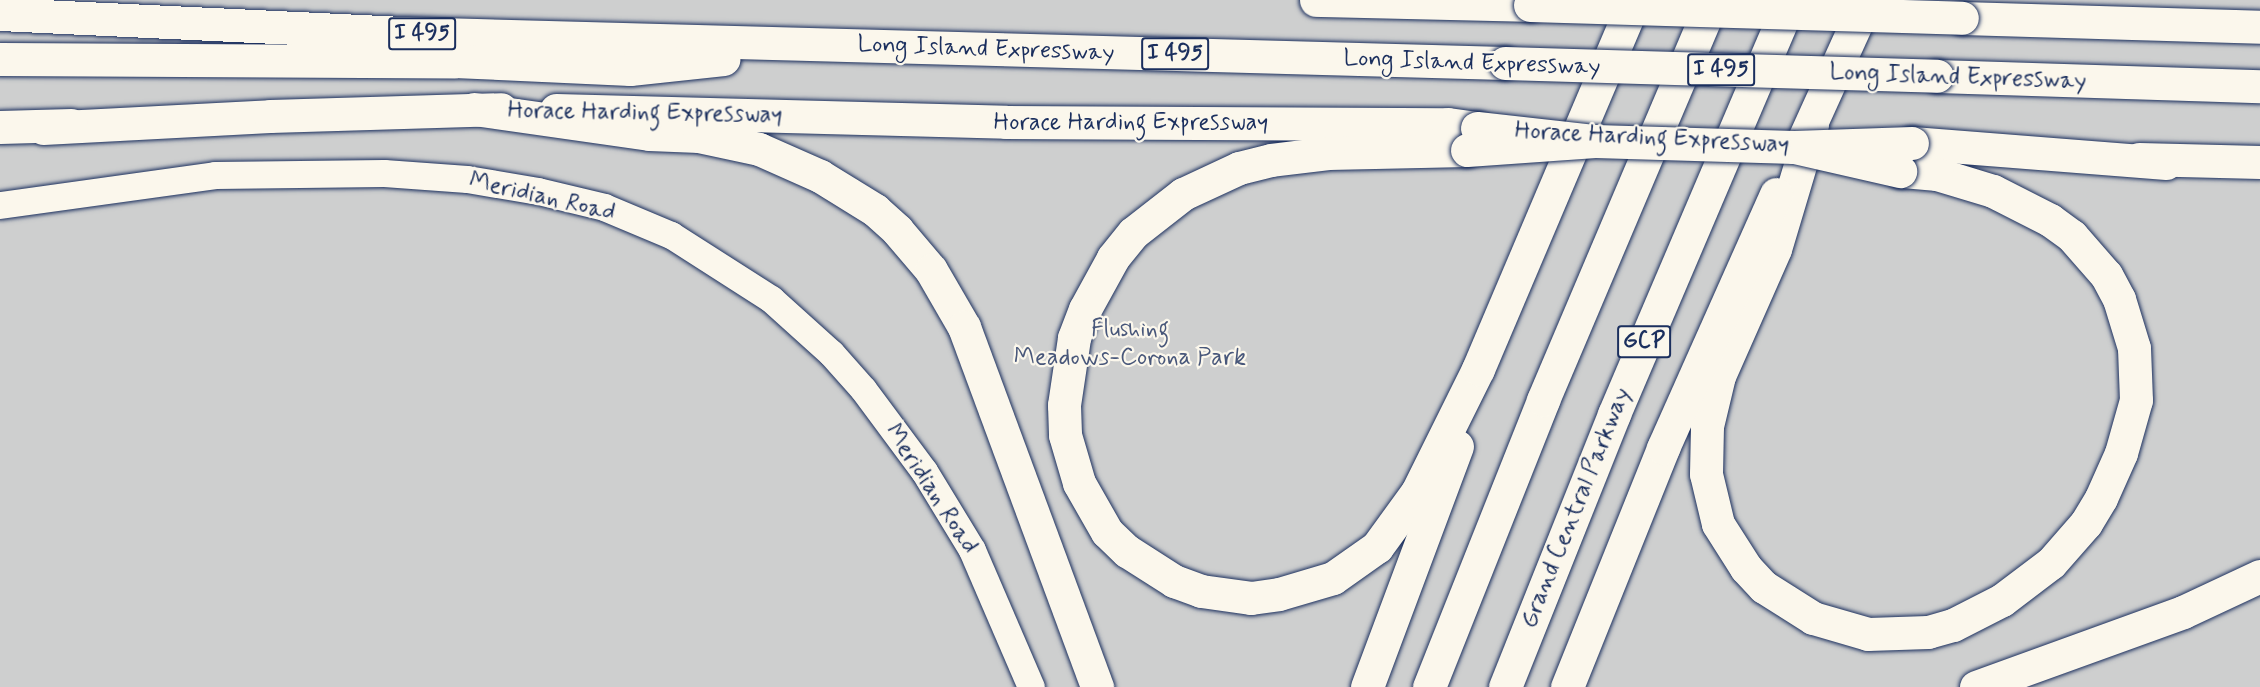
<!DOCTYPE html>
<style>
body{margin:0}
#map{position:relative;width:2260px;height:687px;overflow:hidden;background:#eeebe4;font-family:Mynerve,sans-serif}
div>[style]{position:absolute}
.green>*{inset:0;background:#cecfcf}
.roads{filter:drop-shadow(0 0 2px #1b2f5e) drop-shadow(0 0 2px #1b2f5e)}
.minor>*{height:27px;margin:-13.5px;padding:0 13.5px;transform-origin:13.5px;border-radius:13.5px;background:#fbf7ec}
.major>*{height:33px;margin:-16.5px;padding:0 16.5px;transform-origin:16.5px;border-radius:16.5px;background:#fbf7ec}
.highway>*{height:33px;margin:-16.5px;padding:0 16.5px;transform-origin:16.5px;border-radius:16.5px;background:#fbf7ec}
.bridges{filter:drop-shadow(0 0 2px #1b2f5e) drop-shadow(0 0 2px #1b2f5e)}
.major-bridge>*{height:33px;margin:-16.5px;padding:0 16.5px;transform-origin:16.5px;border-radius:16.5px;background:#fbf7ec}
.highway-bridge>*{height:33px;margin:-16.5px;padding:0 16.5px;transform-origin:16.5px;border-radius:16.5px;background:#fbf7ec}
span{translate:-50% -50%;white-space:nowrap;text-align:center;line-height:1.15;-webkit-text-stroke:4.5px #fbf7ec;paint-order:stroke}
.shield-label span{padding:2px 4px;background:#fbf7ec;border:2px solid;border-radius:4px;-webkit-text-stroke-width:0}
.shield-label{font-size:22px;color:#1b2f5e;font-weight:700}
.street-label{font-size:24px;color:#1b2f5e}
.park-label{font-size:24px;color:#48577a}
</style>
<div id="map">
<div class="green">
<i style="clip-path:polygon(0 0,2260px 0,2260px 687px,0 687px)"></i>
</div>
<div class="roads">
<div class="minor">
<i style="left:0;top:205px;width:217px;rotate:-7.9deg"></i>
<i style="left:215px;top:175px;width:169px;rotate:-0.7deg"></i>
<i style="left:384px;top:173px;width:83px;rotate:4.1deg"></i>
<i style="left:467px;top:179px;width:72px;rotate:9.6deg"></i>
<i style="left:538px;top:191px;width:68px;rotate:13.6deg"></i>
<i style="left:604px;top:207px;width:73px;rotate:22.7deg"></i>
<i style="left:671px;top:235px;width:119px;rotate:32.6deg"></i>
<i style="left:771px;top:299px;width:81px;rotate:42deg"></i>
<i style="left:831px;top:353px;width:48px;rotate:48.4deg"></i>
<i style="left:863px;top:389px;width:102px;rotate:53.4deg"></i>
<i style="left:924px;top:471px;width:92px;rotate:58.7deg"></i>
<i style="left:972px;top:550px;width:149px;rotate:66.7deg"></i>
</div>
<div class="major">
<i style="left:556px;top:110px;width:450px;rotate:1.5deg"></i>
<i style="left:1006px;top:122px;width:442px;rotate:0.3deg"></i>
<i style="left:1448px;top:124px;width:29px;rotate:8deg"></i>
<i style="left:43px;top:128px;width:227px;rotate:-3deg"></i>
<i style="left:270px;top:116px;width:231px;rotate:-1.7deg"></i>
<i style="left:1912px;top:143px;width:255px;rotate:4.5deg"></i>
</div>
<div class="highway">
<i style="left:1316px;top:0;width:214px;rotate:1.3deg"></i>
<i style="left:0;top:14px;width:405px;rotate:2.7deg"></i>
<i style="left:405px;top:33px;width:1100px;rotate:1.56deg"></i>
<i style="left:1962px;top:18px;width:298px;rotate:1.7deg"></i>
<i style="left:0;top:59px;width:454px;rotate:0.3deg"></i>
<i style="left:454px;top:61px;width:176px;rotate:2.6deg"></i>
<i style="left:630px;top:69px;width:94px;rotate:-6.1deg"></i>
<i style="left:1937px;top:76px;width:323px;rotate:1.8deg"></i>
<i style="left:474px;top:109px;width:177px;rotate:8.1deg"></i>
<i style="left:649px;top:134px;width:50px;rotate:2.3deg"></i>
<i style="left:699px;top:136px;width:61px;rotate:12.2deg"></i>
<i style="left:759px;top:149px;width:67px;rotate:23.9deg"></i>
<i style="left:820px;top:176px;width:65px;rotate:31.7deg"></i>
<i style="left:875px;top:210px;width:30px;rotate:42deg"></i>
<i style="left:897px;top:230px;width:52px;rotate:49.6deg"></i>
<i style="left:931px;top:270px;width:66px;rotate:59.9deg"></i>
<i style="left:964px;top:327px;width:384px;rotate:69.7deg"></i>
<i style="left:1812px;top:125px;width:129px;rotate:106.6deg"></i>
<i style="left:1775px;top:249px;width:139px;rotate:113.8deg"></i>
<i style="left:1719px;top:376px;width:51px;rotate:103.5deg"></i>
<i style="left:1707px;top:426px;width:48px;rotate:91.2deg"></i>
<i style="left:1706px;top:474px;width:51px;rotate:76.5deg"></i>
<i style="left:1718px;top:524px;width:52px;rotate:57.5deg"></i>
<i style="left:1746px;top:568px;width:26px;rotate:47deg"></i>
<i style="left:1764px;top:587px;width:58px;rotate:32.3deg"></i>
<i style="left:1813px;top:618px;width:57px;rotate:16.2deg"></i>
<i style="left:1868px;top:634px;width:60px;rotate:-1.9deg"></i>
<i style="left:1928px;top:632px;width:26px;rotate:-16deg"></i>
<i style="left:1953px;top:625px;width:55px;rotate:-27deg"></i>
<i style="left:2002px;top:600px;width:61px;rotate:-37.1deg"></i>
<i style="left:2051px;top:563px;width:53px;rotate:-48.8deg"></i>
<i style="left:2086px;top:523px;width:29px;rotate:-59deg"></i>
<i style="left:2101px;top:498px;width:49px;rotate:-66deg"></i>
<i style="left:2121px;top:453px;width:55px;rotate:-74.2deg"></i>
<i style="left:2136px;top:400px;width:52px;rotate:-92.2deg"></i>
<i style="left:2134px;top:348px;width:51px;rotate:-107deg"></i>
<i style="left:2119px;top:299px;width:27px;rotate:-118deg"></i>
<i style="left:2106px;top:275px;width:52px;rotate:-131.1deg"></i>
<i style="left:2072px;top:236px;width:27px;rotate:-144deg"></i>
<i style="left:2050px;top:220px;width:64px;rotate:-153deg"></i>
<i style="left:1993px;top:191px;width:59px;rotate:-163.1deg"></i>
<i style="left:1937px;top:174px;width:37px;rotate:-175deg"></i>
<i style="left:0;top:127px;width:71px;rotate:-1.6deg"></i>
<i style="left:1802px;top:143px;width:157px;rotate:-65.6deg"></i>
<i style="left:1467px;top:150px;width:139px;rotate:178.8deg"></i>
<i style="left:1328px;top:153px;width:57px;rotate:173deg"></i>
<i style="left:1271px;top:160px;width:33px;rotate:166deg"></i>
<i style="left:1239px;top:168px;width:62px;rotate:155.1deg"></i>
<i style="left:1183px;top:194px;width:63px;rotate:142deg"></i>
<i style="left:1133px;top:233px;width:32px;rotate:129deg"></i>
<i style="left:1113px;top:258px;width:58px;rotate:118.8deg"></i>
<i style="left:1085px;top:309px;width:31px;rotate:111deg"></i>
<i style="left:1074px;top:338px;width:68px;rotate:98.5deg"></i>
<i style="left:1064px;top:405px;width:30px;rotate:88deg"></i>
<i style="left:1065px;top:435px;width:50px;rotate:73.7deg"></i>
<i style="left:1079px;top:483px;width:56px;rotate:60.3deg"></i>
<i style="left:1107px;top:532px;width:28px;rotate:44deg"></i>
<i style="left:1127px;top:551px;width:56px;rotate:32.6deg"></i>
<i style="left:1174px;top:581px;width:29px;rotate:20deg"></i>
<i style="left:1201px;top:591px;width:50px;rotate:8deg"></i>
<i style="left:1251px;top:598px;width:28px;rotate:-8deg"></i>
<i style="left:1279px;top:594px;width:56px;rotate:-16.5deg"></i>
<i style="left:1333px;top:578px;width:54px;rotate:-35.2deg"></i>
<i style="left:1377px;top:547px;width:68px;rotate:-54deg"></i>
<i style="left:1417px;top:492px;width:137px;rotate:-63.6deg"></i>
<i style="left:1478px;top:369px;width:401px;rotate:-67deg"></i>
<i style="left:2139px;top:159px;width:121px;rotate:1.4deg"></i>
<i style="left:1367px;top:687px;width:257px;rotate:-69.5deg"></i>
<i style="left:1429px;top:687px;width:309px;rotate:-68.3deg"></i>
<i style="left:1543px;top:400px;width:435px;rotate:-67deg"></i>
<i style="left:1505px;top:687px;width:294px;rotate:-68.2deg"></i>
<i style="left:1614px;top:414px;width:450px;rotate:-66.9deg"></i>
<i style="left:1567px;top:687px;width:258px;rotate:-68.1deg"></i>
<i style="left:1663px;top:448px;width:278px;rotate:-66deg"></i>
<i style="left:1976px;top:687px;width:220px;rotate:-19.9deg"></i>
<i style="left:2183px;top:612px;width:85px;rotate:-25.1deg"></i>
</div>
</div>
<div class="bridges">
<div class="major-bridge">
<i style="left:1477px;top:128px;width:119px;rotate:6.3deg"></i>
<i style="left:1595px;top:141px;width:199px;rotate:1.7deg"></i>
<i style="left:1794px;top:147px;width:118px;rotate:-1.9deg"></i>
</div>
<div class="highway-bridge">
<i style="left:1530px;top:5px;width:432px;rotate:1.7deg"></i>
<i style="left:1505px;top:63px;width:432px;rotate:1.7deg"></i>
<i style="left:1794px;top:147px;width:109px;rotate:12.8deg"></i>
<i style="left:1467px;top:150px;width:128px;rotate:-4deg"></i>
</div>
</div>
<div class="shield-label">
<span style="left:422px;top:34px">I 495</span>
<span style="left:1175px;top:54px">I 495</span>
<span style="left:1721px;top:70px">I 495</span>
<span style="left:1644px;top:342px">GCP</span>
</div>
<div class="street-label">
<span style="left:986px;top:49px;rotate:2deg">Long Island Expressway</span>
<span style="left:1472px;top:63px;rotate:2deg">Long Island Expressway</span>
<span style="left:1958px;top:77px;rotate:2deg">Long Island Expressway</span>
<span style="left:645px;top:113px;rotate:1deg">Horace Harding Expressway</span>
<span style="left:1131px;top:123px">Horace Harding Expressway</span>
<span style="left:1652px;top:138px;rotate:3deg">Horace Harding Expressway</span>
<span style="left:542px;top:197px;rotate:13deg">Meridian Road</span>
<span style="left:931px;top:489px;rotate:57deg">Meridian Road</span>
<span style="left:1576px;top:508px;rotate:-68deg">Grand Central Parkway</span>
</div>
<div class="park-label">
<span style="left:1130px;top:344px">Flushing<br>Meadows-Corona Park</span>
</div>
</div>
